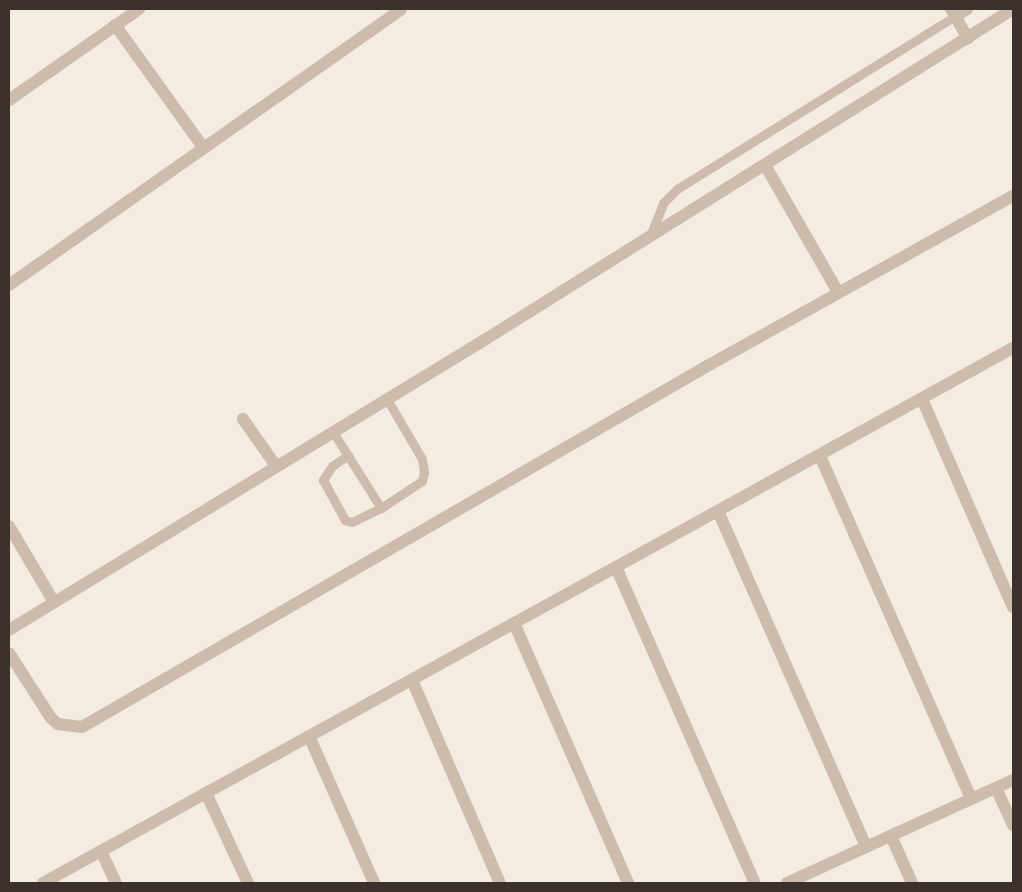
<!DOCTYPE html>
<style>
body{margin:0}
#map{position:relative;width:1022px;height:892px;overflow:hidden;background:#f4ebe1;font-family:Arial,sans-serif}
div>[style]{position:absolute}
.lane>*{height:9px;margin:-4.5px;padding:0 4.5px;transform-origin:4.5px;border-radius:4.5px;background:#cdbbac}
.street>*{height:12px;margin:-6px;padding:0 6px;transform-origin:6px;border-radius:6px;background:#cdbbac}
span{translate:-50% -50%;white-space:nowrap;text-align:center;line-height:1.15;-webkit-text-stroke:4px #fbf5ee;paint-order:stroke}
.frame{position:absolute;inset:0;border:10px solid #3b302b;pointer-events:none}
</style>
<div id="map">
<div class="lane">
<i style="left:650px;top:236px;width:35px;rotate:-68deg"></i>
<i style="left:663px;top:203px;width:20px;rotate:-45deg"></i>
<i style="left:677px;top:189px;width:327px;rotate:-31.9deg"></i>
<i style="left:333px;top:432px;width:90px;rotate:57.7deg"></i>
<i style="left:348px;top:455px;width:19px;rotate:145deg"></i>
<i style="left:332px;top:466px;width:17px;rotate:123deg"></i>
<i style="left:323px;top:480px;width:46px;rotate:61.2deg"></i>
<i style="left:345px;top:520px;width:7px;rotate:16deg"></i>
<i style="left:352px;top:522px;width:32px;rotate:-26deg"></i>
<i style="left:381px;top:508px;width:49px;rotate:-33.4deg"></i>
<i style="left:422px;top:481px;width:9px;rotate:-77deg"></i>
<i style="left:424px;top:472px;width:13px;rotate:-99deg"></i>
<i style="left:422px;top:459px;width:69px;rotate:-120.3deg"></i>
</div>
<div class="street">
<i style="left:951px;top:9px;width:34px;rotate:60deg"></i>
<i style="left:955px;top:16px;width:14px;rotate:-30deg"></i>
<i style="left:115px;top:25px;width:150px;rotate:54.2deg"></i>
<i style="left:9px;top:100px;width:159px;rotate:-35deg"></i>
<i style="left:765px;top:165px;width:146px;rotate:60.1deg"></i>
<i style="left:9px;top:285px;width:479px;rotate:-35.1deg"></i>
<i style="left:922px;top:399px;width:227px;rotate:66.4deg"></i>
<i style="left:243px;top:419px;width:57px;rotate:54.9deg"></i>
<i style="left:820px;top:456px;width:375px;rotate:66.2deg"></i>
<i style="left:718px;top:511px;width:367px;rotate:66.2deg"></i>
<i style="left:9px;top:526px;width:88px;rotate:59.4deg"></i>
<i style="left:616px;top:567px;width:345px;rotate:66.3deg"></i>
<i style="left:514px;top:623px;width:284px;rotate:66.3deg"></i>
<i style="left:9px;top:630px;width:559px;rotate:-31.39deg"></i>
<i style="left:486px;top:339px;width:622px;rotate:-32.05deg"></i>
<i style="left:9px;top:653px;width:77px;rotate:57.1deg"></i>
<i style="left:51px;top:718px;width:9px;rotate:41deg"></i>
<i style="left:58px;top:724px;width:24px;rotate:7deg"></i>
<i style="left:82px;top:727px;width:724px;rotate:-30deg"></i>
<i style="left:709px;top:365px;width:348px;rotate:-29.1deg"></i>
<i style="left:412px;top:680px;width:221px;rotate:66.6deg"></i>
<i style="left:309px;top:736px;width:161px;rotate:66.1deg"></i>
<i style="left:996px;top:788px;width:41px;rotate:65.3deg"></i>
<i style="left:206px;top:793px;width:99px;rotate:65deg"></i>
<i style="left:891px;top:836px;width:51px;rotate:65.9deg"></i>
<i style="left:101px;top:851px;width:35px;rotate:65deg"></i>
<i style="left:43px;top:883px;width:1108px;rotate:-28.88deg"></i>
<i style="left:787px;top:883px;width:248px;rotate:-24.5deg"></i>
</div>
<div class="frame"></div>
</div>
